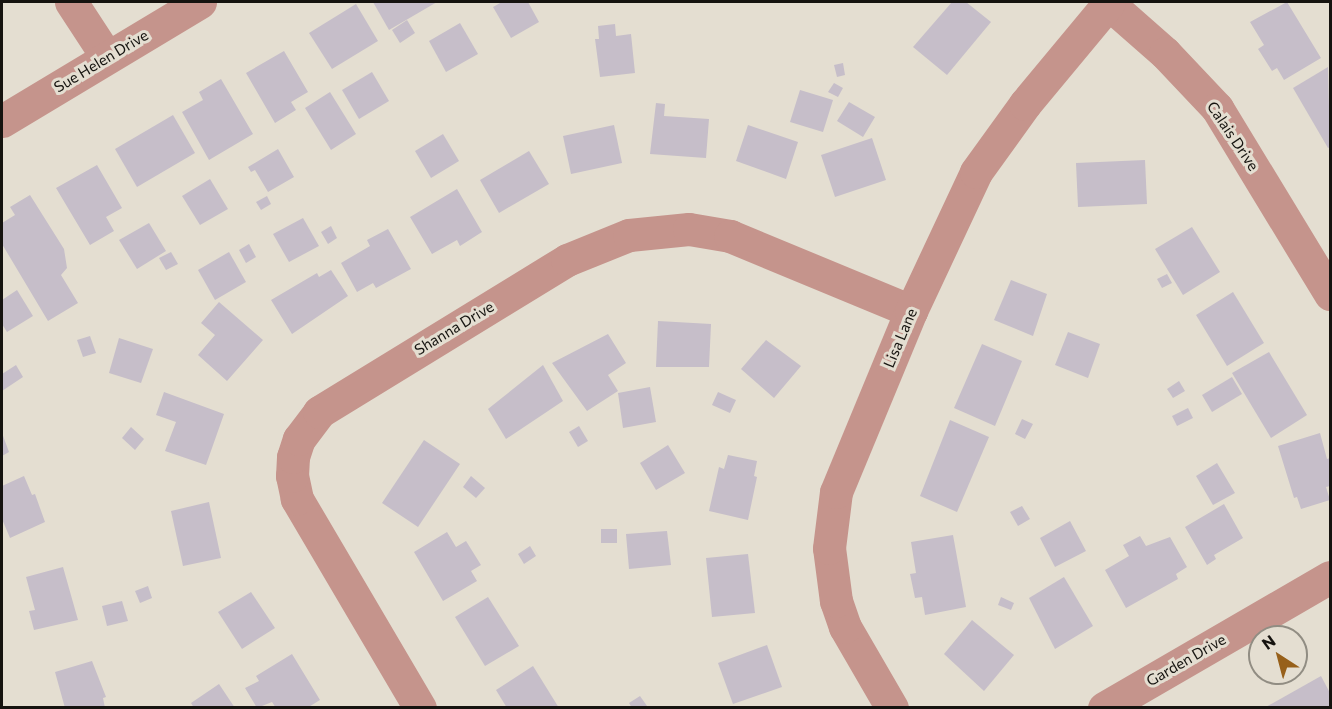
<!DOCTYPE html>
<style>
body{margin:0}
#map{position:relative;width:1332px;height:709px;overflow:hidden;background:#e4ded1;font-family:Commissioner,sans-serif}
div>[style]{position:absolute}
.building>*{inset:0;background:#c6bec9}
.minor>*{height:33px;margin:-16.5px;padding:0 16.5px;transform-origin:16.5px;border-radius:16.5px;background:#c5948c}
span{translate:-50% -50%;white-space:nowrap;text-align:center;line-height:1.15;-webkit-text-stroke:6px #e4ded1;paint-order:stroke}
.street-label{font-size:15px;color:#15130f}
.frame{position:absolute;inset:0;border:3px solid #15130f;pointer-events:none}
.north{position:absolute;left:1248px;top:625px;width:60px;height:60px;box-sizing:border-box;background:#e4ded1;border:2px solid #918d83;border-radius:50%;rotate:324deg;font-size:16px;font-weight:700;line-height:24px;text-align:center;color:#15130f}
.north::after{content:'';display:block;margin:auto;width:21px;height:27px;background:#97601a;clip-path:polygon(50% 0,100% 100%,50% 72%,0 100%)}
</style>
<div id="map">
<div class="building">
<i style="clip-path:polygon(373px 2px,437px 2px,389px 30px)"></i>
<i style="clip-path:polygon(502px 2px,528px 2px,539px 22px,511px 38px,493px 7px)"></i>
<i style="clip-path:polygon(952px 2px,966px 2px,991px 22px,947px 75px,913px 47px)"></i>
<i style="clip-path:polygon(1287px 2px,1321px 58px,1284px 80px,1277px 68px,1272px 71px,1260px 52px,1258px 49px,1264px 45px,1250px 22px)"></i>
<i style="clip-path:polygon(356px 4px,378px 41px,332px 69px,309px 33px)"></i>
<i style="clip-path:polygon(407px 20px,415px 33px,400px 43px,392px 30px)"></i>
<i style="clip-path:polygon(460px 23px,478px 54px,446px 72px,429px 41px)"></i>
<i style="clip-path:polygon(615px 24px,616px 36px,631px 34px,635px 73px,600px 77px,595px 39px,599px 39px,598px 26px)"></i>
<i style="clip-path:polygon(284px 51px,308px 92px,291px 102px,296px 110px,275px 123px,246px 73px)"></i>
<i style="clip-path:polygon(843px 63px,845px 75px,837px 77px,834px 65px)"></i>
<i style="clip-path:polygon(1328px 67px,1330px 147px,1328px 148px,1293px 88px)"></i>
<i style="clip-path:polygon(372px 72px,389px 101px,359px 119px,342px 90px)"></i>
<i style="clip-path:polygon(221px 79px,253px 134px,209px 160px,182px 112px,203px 100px,199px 92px)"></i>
<i style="clip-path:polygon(834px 83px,843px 88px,838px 97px,828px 92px)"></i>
<i style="clip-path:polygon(800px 90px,833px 100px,823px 132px,790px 122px)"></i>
<i style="clip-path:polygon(330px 92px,356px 134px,331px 150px,305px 108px)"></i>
<i style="clip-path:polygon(849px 102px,875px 117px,863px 137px,837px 121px)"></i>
<i style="clip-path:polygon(656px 103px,665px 104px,664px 116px,709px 119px,706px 158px,650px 154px)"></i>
<i style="clip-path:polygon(173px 115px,195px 153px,137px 187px,115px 149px)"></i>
<i style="clip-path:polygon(614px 125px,622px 163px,571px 174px,563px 136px)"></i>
<i style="clip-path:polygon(748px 125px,798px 142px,786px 179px,736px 161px)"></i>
<i style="clip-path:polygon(443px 134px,459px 161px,431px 178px,415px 151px)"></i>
<i style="clip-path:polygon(872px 138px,886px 180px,835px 197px,821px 155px)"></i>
<i style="clip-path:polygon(278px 149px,294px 177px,268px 192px,255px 170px,251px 172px,248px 167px)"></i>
<i style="clip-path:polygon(529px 151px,549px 184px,499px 213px,480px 180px)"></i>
<i style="clip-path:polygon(1145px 160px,1147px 204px,1078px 207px,1076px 163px)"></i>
<i style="clip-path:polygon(97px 165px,122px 208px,106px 217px,114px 231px,90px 245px,56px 188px)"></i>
<i style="clip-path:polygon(210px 179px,228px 209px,200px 225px,182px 196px)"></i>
<i style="clip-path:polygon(457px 189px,482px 232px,460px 246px,457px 240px,432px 254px,410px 217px)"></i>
<i style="clip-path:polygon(30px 195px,64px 249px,67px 268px,61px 275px,78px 303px,48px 321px,2px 244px,2px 223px,15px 215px,10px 207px)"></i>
<i style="clip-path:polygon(267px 196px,271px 204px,261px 210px,256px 202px)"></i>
<i style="clip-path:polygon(303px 218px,319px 246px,289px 262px,273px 234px)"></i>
<i style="clip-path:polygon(149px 223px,166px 251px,137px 269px,119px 240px)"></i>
<i style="clip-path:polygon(331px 226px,337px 238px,328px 244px,321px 232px)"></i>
<i style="clip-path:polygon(1192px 227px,1220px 272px,1183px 295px,1155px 249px)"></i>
<i style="clip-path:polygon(388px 229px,411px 269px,376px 288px,373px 283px,357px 292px,341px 263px,370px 246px,367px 240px)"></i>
<i style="clip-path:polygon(249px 244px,256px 257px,246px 263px,239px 250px)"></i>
<i style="clip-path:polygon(171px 252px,178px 264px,166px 270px,159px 258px)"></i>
<i style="clip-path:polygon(229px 252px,246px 282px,215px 300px,198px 270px)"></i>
<i style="clip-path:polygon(331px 270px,348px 296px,292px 334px,271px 300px,317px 273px,319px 277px)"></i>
<i style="clip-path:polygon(1167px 274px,1172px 283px,1162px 288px,1157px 279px)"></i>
<i style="clip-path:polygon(1011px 280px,1047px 294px,1033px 336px,994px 320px)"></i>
<i style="clip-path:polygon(17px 290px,33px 316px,7px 332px,2px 324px,2px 300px)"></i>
<i style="clip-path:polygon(1233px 292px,1264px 343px,1227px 366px,1196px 315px)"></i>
<i style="clip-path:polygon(219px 302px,263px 340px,227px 381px,198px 355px,215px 335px,201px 323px)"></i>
<i style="clip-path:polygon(658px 321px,711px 324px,709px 367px,656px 367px)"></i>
<i style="clip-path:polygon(1068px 332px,1100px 344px,1088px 378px,1055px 365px)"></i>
<i style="clip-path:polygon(608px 334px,626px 363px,608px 375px,618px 391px,587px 411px,552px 363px)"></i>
<i style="clip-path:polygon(90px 336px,96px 353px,83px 357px,77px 340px)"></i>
<i style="clip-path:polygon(119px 338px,153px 349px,141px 383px,109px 373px)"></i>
<i style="clip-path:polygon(766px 340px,801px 366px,774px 398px,741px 369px)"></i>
<i style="clip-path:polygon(982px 344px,1022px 361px,995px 426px,954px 408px)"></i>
<i style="clip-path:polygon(1269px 352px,1307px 415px,1271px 438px,1232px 373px)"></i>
<i style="clip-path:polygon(16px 365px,23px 377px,2px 391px,2px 374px)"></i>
<i style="clip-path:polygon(543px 365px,563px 401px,506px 439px,488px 409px)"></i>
<i style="clip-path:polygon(1232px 377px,1242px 394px,1212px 412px,1202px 395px)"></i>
<i style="clip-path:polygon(1179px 381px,1185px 391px,1173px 398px,1167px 389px)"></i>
<i style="clip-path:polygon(650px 387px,656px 422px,623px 428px,618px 393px)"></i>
<i style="clip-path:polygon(164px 392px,224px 414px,206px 465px,165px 451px,176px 422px,156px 415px)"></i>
<i style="clip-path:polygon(718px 392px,736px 400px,730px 413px,712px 405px)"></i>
<i style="clip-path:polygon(1188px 408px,1193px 418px,1177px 426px,1172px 416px)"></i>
<i style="clip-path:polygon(1022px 419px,1033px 424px,1025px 439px,1015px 434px)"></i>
<i style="clip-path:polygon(950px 420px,989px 437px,957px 512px,920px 496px)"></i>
<i style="clip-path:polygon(579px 426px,588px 441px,578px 447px,569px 432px)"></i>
<i style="clip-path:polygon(131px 427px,144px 439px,135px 450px,122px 438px)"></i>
<i style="clip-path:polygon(2px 433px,9px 452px,2px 456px)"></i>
<i style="clip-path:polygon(1320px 433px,1327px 459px,1330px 458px,1330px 486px,1326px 487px,1330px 500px,1301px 509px,1297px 497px,1294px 498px,1278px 446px)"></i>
<i style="clip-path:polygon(424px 440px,460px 464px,418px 527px,382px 503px)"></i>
<i style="clip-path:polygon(668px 445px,685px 473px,656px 490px,640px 463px)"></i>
<i style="clip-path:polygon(728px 455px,757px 461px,754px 476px,757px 477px,748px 520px,709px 511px,719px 467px,724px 469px)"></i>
<i style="clip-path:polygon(1217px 463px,1235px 493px,1213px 505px,1196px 476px)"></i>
<i style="clip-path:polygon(24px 476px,32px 495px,35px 494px,45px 522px,10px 538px,2px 519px,2px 486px)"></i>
<i style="clip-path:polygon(471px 476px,485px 488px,476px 498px,463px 487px)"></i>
<i style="clip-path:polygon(209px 502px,221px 558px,183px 566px,171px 511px)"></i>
<i style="clip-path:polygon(1224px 504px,1243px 538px,1214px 555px,1216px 559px,1207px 565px,1185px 527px)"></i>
<i style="clip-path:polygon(1022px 506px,1030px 519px,1018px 526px,1010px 512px)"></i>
<i style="clip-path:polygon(1070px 521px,1086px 551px,1055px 567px,1040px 538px)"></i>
<i style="clip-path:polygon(601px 529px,617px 529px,617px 543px,601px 543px)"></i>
<i style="clip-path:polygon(667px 531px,671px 565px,629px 569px,626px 534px)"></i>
<i style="clip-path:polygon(447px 532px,456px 547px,466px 541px,481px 565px,471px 571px,477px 581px,443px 601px,414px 552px)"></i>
<i style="clip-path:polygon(953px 535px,966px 607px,925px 615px,922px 597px,915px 598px,910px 574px,916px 573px,911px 542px)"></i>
<i style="clip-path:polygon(1140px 536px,1146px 546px,1170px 537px,1187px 567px,1176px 574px,1178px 579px,1126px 608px,1105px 570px,1129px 556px,1123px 545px)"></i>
<i style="clip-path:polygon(530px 546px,536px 556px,524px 564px,518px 554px)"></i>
<i style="clip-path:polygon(748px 554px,755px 613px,712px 617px,706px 558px)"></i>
<i style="clip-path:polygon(63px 567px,78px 620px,34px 630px,29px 611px,35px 610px,26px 577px)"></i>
<i style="clip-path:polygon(1064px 577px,1093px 626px,1055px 649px,1029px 598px)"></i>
<i style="clip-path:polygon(148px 586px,152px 598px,140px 603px,135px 591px)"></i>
<i style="clip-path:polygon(251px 592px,275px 628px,242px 649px,218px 612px)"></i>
<i style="clip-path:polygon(488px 597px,519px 646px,485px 666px,455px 617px)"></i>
<i style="clip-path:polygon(1001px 597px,1014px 603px,1011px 610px,998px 605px)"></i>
<i style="clip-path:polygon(122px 601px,128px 621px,107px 626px,102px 606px)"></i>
<i style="clip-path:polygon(972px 620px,1014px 655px,984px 691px,944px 654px)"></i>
<i style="clip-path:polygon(767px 645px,782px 687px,733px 704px,718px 663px)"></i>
<i style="clip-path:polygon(292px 654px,320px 700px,307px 708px,276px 708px,272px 702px,257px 708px,245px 688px,259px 681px,256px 676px)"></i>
<i style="clip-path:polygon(92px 661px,106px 697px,103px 698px,105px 708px,65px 708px,55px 672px)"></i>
<i style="clip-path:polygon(533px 666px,559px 708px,507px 708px,496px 690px)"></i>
<i style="clip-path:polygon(1321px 676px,1330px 693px,1330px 708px,1264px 708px)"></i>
<i style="clip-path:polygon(219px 684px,235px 708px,194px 708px,191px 703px)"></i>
<i style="clip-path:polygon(640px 696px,647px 706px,632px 708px,629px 703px)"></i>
</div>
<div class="minor">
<i style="left:71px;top:2px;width:66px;rotate:56.8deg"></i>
<i style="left:1107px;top:2px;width:77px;rotate:41.3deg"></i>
<i style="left:1165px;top:53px;width:76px;rotate:46.6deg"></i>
<i style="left:1217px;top:108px;width:218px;rotate:58.7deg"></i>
<i style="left:2px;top:121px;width:231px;rotate:-31deg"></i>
<i style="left:420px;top:708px;width:243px;rotate:-120.5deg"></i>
<i style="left:297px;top:499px;width:24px;rotate:-102deg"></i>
<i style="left:292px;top:476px;width:19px;rotate:-87deg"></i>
<i style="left:293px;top:457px;width:19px;rotate:-72deg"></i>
<i style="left:299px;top:439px;width:34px;rotate:-53deg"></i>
<i style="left:319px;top:412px;width:291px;rotate:-31.5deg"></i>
<i style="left:567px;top:260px;width:67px;rotate:-22deg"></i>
<i style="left:629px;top:235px;width:60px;rotate:-5.7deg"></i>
<i style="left:689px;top:229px;width:42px;rotate:9.7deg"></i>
<i style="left:730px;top:236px;width:196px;rotate:22.5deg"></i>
<i style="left:892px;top:708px;width:94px;rotate:-120.1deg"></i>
<i style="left:845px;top:627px;width:28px;rotate:-109deg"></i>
<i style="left:836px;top:601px;width:53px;rotate:-97.5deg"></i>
<i style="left:829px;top:548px;width:56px;rotate:-82.9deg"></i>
<i style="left:836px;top:492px;width:196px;rotate:-67.5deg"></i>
<i style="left:911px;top:311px;width:153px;rotate:-64.9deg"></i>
<i style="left:976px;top:172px;width:84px;rotate:-54.2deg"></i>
<i style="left:1025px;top:104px;width:131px;rotate:-50.3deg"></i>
<i style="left:1104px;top:708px;width:261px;rotate:-30.1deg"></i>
</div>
<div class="street-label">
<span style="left:101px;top:61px;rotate:-31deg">Sue Helen Drive</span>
<span style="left:1233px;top:136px;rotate:56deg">Calais Drive</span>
<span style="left:454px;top:328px;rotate:-31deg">Shanna Drive</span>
<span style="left:900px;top:338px;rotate:-67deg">Lisa Lane</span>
<span style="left:1186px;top:660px;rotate:-30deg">Garden Drive</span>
</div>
<div class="frame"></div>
<div class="north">N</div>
</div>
